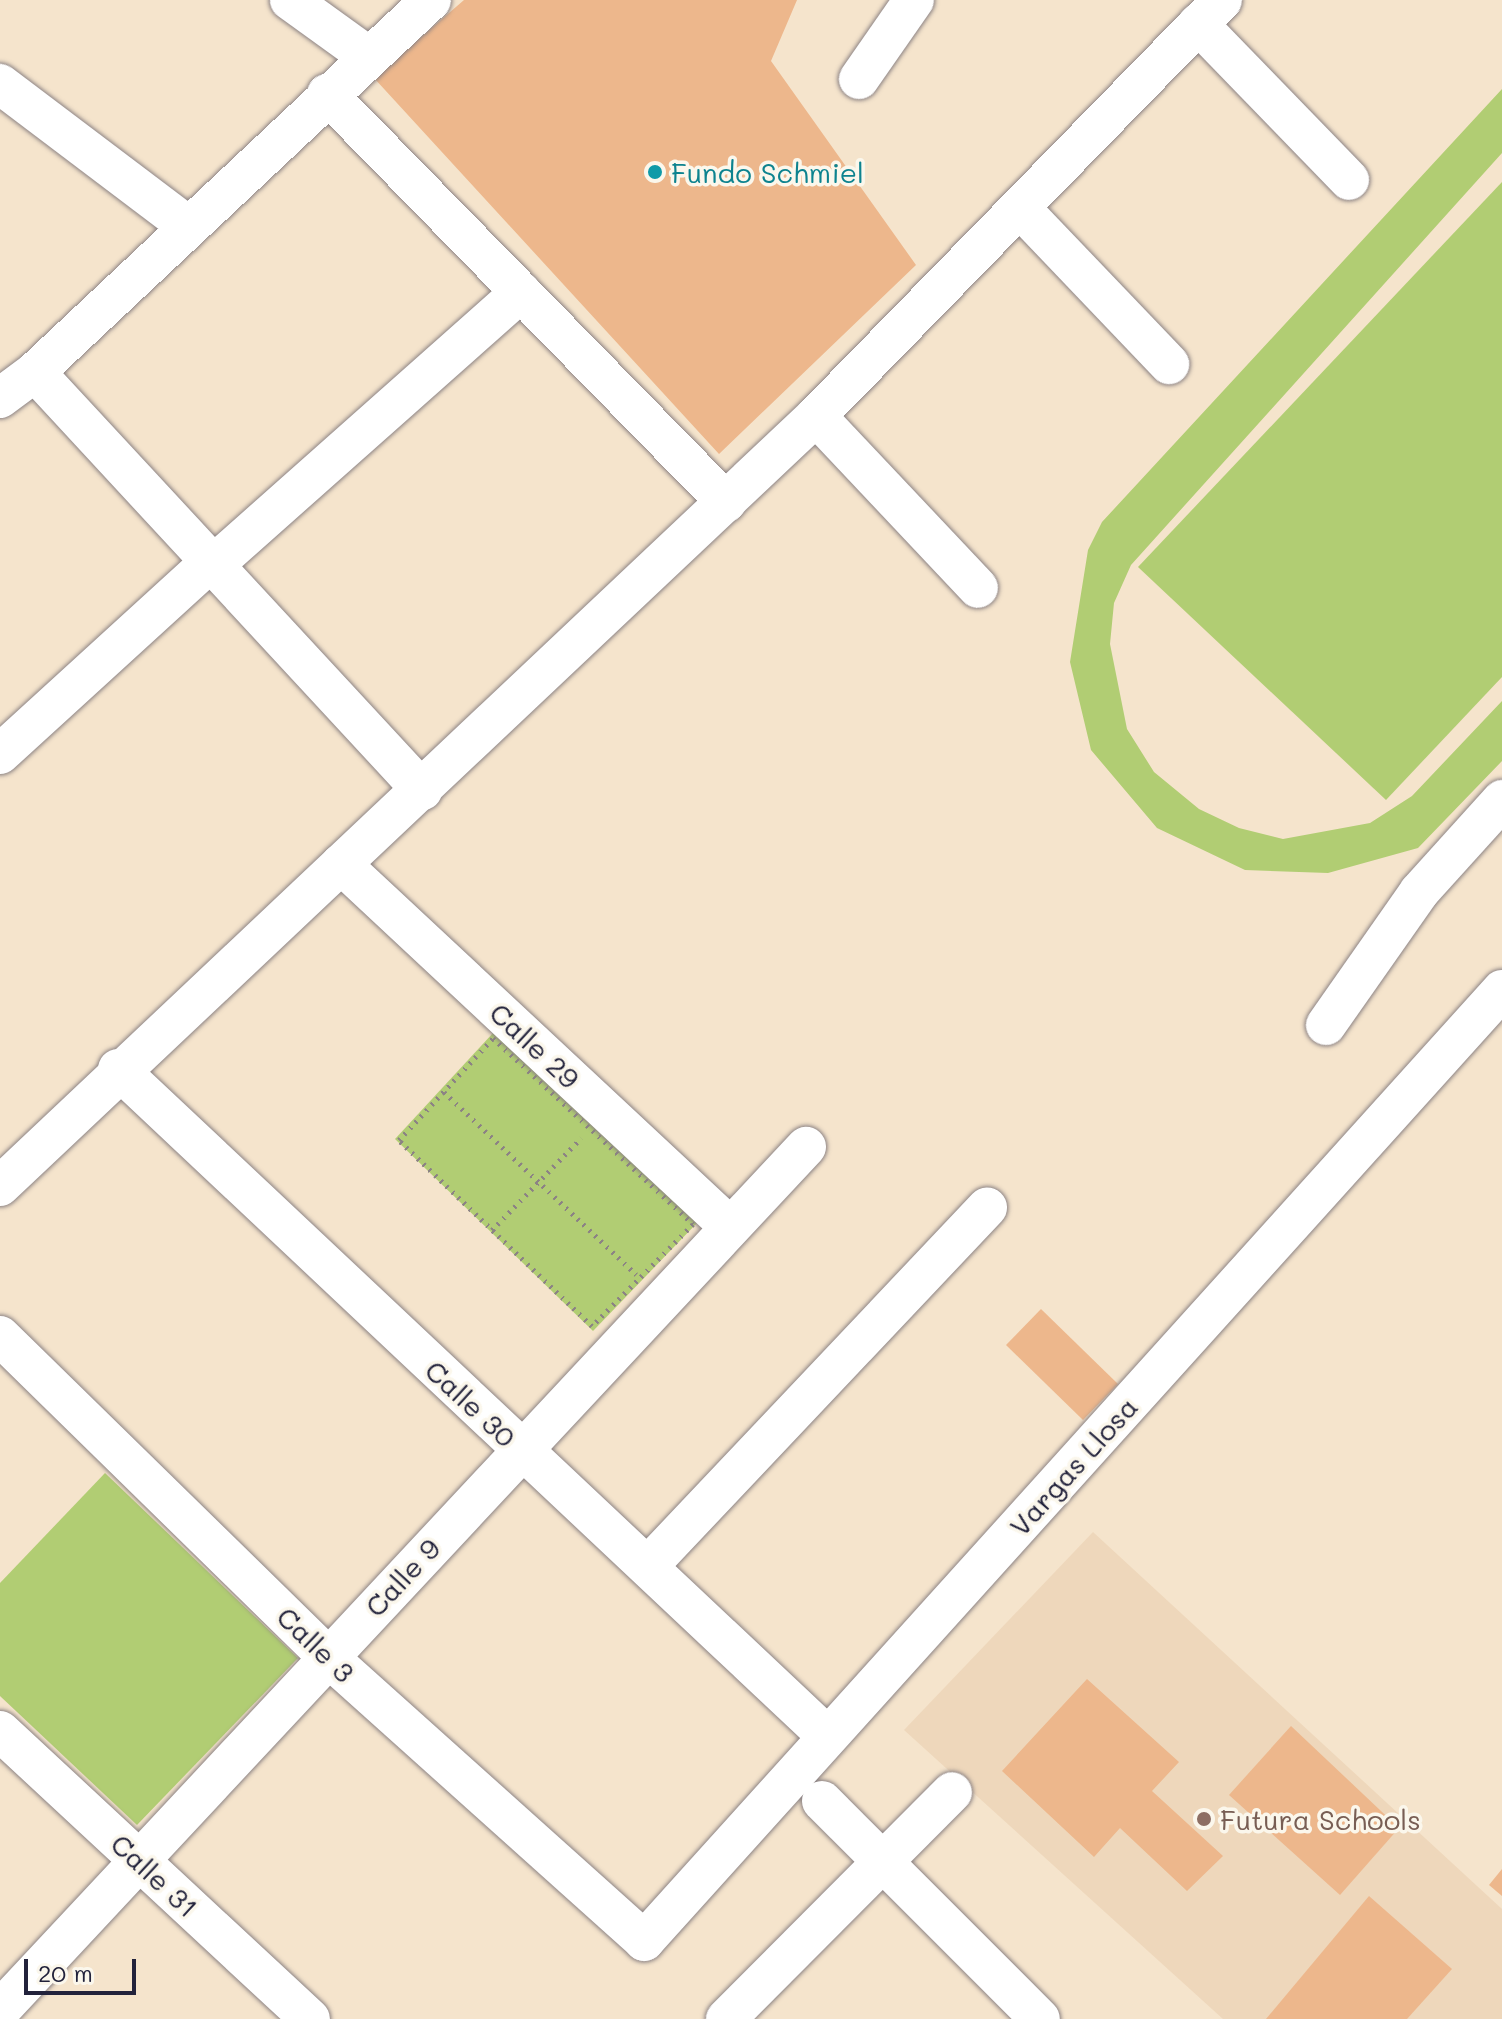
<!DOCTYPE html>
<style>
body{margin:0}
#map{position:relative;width:1502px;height:2019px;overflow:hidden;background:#f5e4cc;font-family:Mali,sans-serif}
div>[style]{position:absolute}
.built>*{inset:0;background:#eed7bb}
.green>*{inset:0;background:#b1cd73}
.building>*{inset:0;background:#edb78c}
.path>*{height:5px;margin-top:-2.5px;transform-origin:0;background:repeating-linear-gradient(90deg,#8c8384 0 2px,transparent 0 8px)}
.roads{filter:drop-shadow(0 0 2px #8c8384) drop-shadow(0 0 2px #8c8384)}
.minor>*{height:40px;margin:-20px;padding:0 20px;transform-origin:20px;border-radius:20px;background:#fff}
.dots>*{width:22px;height:22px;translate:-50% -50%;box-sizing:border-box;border:4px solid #fbf7ec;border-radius:50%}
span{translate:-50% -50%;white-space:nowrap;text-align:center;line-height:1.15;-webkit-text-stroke:7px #fbf7ec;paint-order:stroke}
.culture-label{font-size:28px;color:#0d838f}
.left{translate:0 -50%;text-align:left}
.street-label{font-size:28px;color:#22223b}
.education-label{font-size:28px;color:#785e54}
.scale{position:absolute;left:24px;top:1959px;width:112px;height:36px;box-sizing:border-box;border:4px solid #22223b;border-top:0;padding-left:10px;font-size:24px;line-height:28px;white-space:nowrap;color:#22223b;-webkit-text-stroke:6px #fbf7ec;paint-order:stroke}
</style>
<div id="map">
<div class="built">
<i style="clip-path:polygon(1093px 1532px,1502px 1909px,1502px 2019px,1223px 2019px,904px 1730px)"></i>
</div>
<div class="green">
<i style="clip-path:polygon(1502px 89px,1502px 153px,1131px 565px,1114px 603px,1110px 644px,1127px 729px,1154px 772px,1199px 809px,1239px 828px,1283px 839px,1370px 823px,1412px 796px,1502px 701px,1502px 761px,1418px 848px,1328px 873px,1245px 870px,1157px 828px,1091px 750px,1070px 662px,1088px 550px,1102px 522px)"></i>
<i style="clip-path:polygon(1502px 182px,1502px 677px,1386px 800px,1138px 567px)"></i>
<i style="clip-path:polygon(493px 1033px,698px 1222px,593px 1331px,395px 1139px)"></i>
<i style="clip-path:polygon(105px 1473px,298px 1658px,137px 1825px,0 1696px,0 1583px)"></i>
</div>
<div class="building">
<i style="clip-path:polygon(464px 0,797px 0,771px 61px,916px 265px,719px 454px,374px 78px)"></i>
<i style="clip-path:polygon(1041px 1309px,1118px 1384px,1083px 1420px,1006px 1345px)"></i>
<i style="clip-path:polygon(1087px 1679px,1179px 1762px,1152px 1791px,1223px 1856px,1187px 1891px,1120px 1828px,1094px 1857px,1002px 1771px)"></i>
<i style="clip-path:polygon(1291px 1726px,1399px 1828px,1340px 1895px,1229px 1795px)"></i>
<i style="clip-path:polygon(1502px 1869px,1502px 1896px,1489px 1885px)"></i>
<i style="clip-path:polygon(1369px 1896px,1452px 1969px,1407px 2019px,1266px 2019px)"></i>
</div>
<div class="path">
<i style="left:493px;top:1038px;width:273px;rotate:42.9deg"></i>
<i style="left:693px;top:1224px;width:144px;rotate:134.7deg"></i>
<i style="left:592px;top:1326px;width:268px;rotate:-136.1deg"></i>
<i style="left:399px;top:1140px;width:139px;rotate:-47.3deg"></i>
<i style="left:444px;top:1092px;width:265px;rotate:43.5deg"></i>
<i style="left:492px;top:1230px;width:128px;rotate:-45.9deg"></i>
</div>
<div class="roads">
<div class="minor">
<i style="left:290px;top:0;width:97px;rotate:35.8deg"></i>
<i style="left:1198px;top:24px;width:217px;rotate:45.9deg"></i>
<i style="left:859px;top:79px;width:96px;rotate:-55.2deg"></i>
<i style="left:0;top:84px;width:232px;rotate:37.1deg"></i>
<i style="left:327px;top:94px;width:571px;rotate:45.64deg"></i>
<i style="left:1020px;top:208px;width:216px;rotate:46.3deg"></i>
<i style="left:35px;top:372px;width:543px;rotate:-43.21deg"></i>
<i style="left:0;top:398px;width:44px;rotate:-36.6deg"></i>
<i style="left:35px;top:372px;width:570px;rotate:47.21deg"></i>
<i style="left:816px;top:416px;width:236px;rotate:46.7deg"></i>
<i style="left:227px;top:553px;width:393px;rotate:-41.6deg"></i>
<i style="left:0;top:754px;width:280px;rotate:-42.4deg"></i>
<i style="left:341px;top:864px;width:532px;rotate:43.02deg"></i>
<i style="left:1326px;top:1025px;width:162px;rotate:-55deg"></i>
<i style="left:1419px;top:892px;width:124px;rotate:-47.9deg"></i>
<i style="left:118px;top:1069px;width:972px;rotate:43.25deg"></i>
<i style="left:0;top:1186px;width:1122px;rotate:-43.34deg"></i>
<i style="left:816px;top:416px;width:581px;rotate:-45.7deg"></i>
<i style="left:0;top:1336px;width:459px;rotate:44.4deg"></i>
<i style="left:328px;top:1657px;width:425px;rotate:41.9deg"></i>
<i style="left:644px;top:1941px;width:1281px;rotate:-47.94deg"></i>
<i style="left:649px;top:1565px;width:492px;rotate:-46.6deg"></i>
<i style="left:0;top:1731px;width:423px;rotate:42.9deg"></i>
<i style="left:822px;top:1801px;width:308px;rotate:45deg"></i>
<i style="left:0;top:2010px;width:1181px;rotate:-46.96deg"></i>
<i style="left:726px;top:2019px;width:320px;rotate:-45.1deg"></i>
</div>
</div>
<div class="dots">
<i style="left:655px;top:172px;background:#0f9aa8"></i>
<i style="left:1204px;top:1819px;background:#8d6e63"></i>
</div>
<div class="culture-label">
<span class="left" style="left:671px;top:172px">Fundo Schmiel</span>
</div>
<div class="street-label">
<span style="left:535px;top:1045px;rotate:43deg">Calle 29</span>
<span style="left:471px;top:1403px;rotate:43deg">Calle 30</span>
<span style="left:1073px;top:1466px;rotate:-48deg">Vargas Llosa</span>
<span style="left:402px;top:1577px;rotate:-47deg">Calle 9</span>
<span style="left:316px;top:1644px;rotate:44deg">Calle 3</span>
<span style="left:155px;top:1875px;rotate:43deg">Calle 31</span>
</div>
<div class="education-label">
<span class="left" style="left:1220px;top:1819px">Futura Schools</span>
</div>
<div class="scale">20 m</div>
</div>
